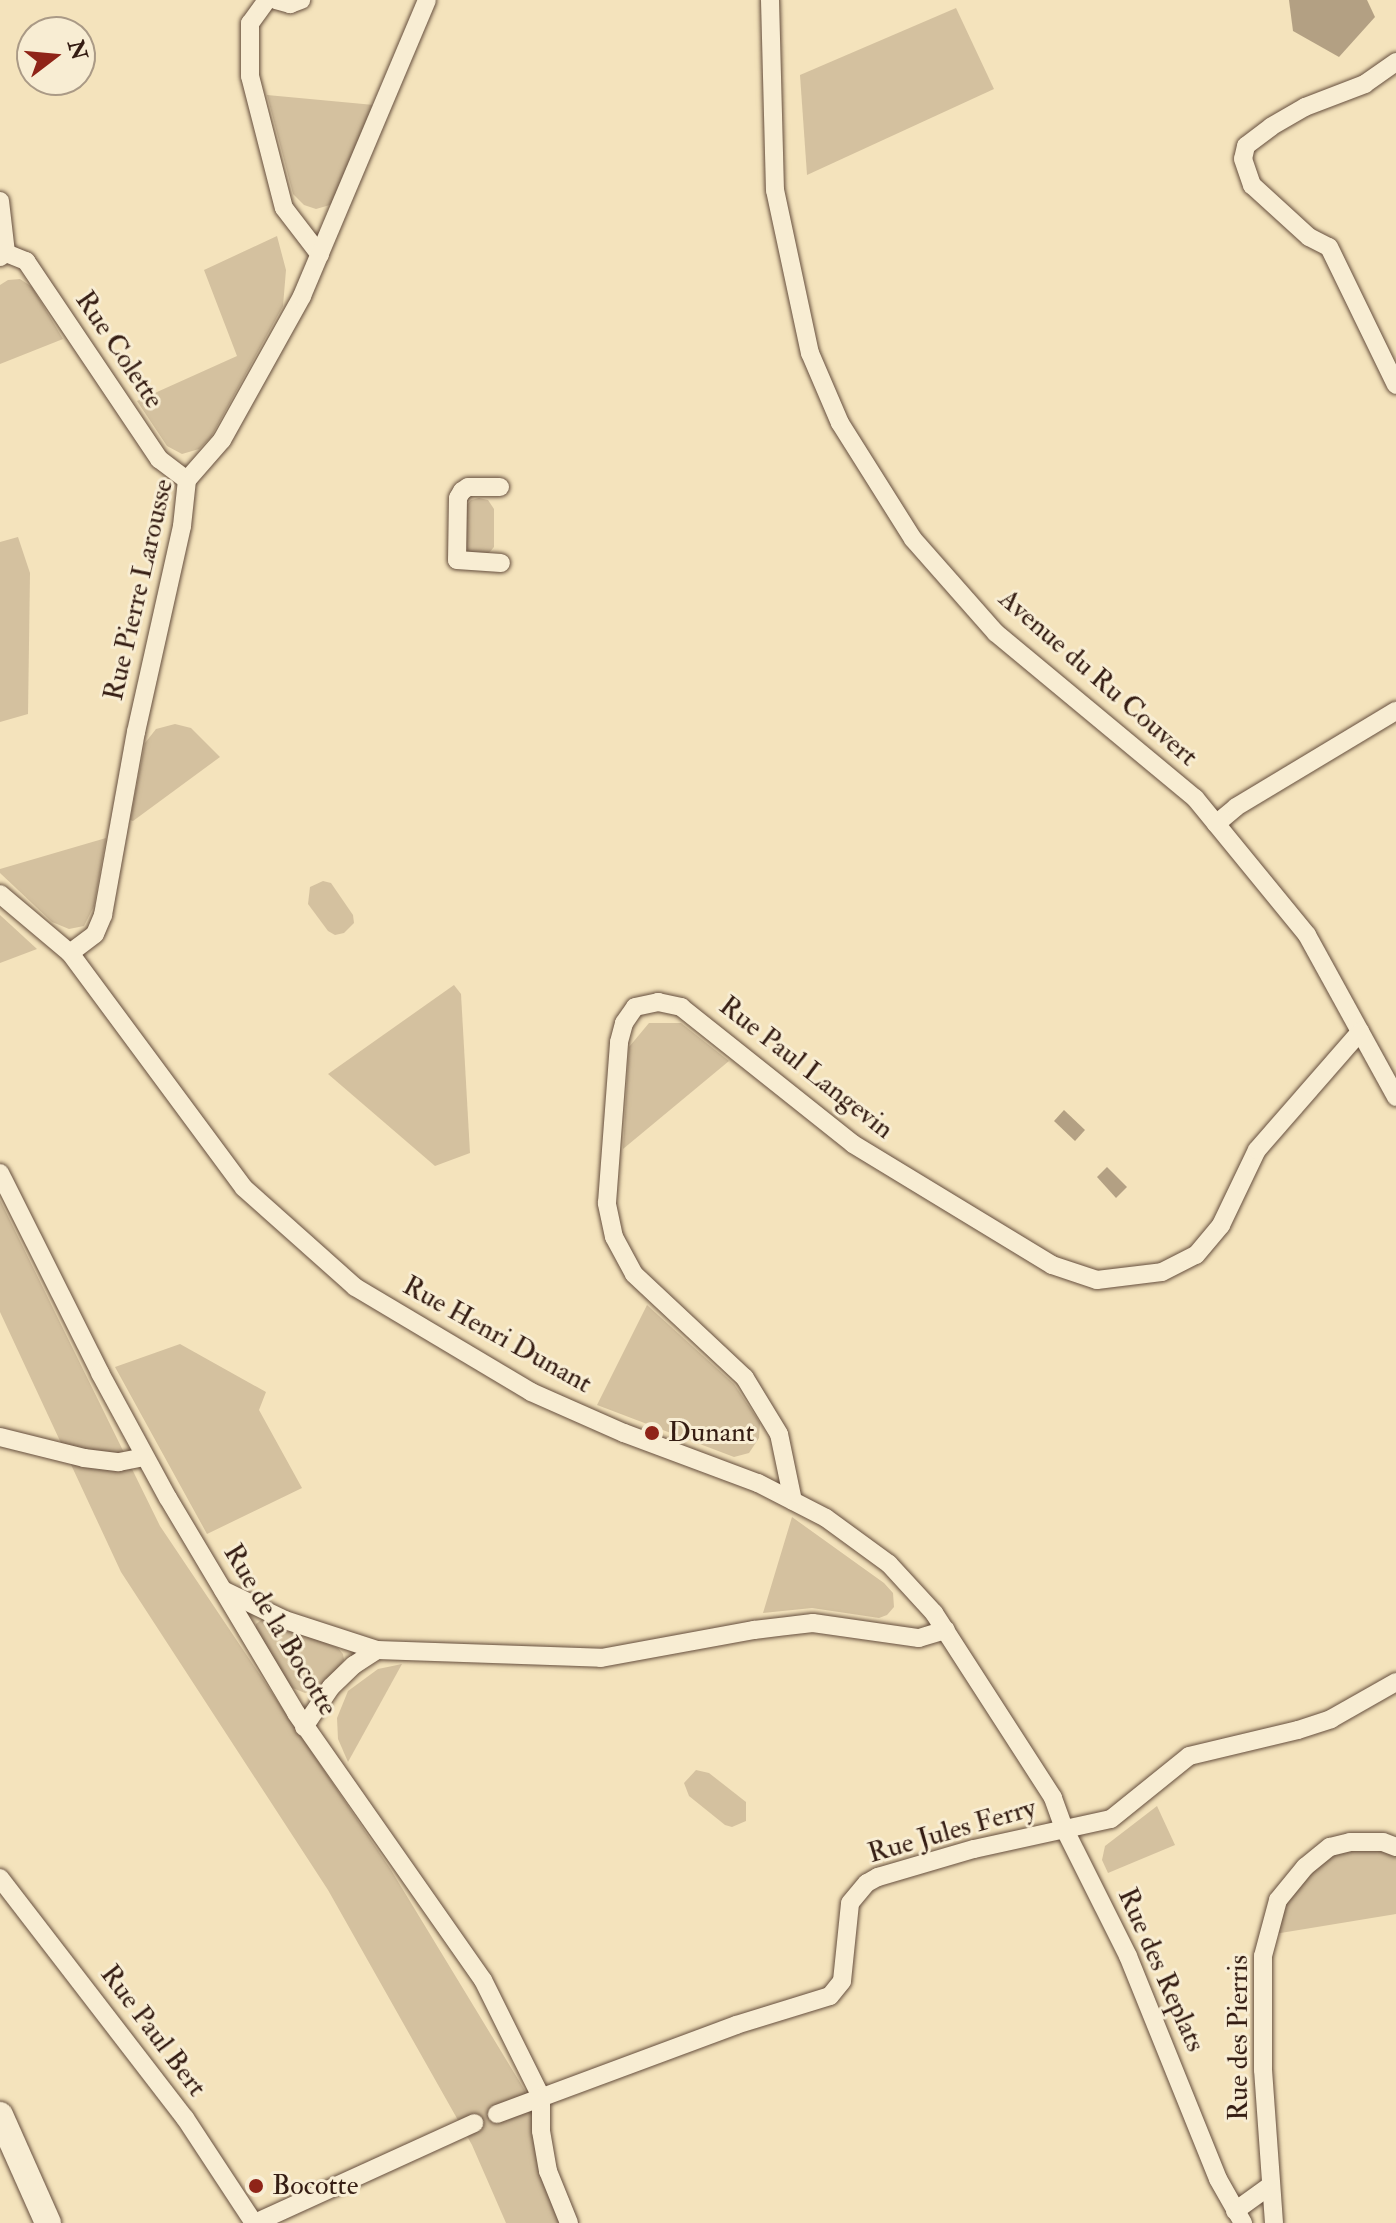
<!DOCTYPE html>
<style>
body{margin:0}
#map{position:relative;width:1396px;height:2223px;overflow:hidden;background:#f4e3bc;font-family:"IM FELL Double Pica",serif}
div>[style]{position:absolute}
.green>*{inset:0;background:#d4c19f}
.water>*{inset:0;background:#b3a083}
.roads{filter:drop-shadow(0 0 2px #654e3d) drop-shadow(0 0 2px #654e3d)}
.minor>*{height:18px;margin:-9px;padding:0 9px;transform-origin:9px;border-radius:9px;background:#f8edd3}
.secondary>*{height:26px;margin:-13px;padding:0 13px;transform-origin:13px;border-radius:13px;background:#f8edd3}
.dots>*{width:22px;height:22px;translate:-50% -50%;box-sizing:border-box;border:4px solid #f8edd3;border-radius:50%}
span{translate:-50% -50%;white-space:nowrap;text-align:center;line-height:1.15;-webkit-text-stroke:6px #f8edd3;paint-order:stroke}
.street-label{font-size:28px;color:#351d13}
.poi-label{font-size:28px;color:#351d13}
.left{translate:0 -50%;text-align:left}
.north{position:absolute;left:16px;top:16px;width:80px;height:80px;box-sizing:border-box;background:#f8edd3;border:2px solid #aa9a86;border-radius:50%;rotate:74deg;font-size:22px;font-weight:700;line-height:32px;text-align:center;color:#351d13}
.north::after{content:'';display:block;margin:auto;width:28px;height:36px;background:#8f2418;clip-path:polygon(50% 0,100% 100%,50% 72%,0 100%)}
</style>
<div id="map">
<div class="green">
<i style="clip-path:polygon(956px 8px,994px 89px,807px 175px,800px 75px)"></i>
<i style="clip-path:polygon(267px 95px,374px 105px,338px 198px,330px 205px,316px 209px,304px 205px,293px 194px)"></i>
<i style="clip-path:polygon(277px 236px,286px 270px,283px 306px,211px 437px,199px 449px,182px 454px,167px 446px,137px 401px,237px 356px,204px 270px)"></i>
<i style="clip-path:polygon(20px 279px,32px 287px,63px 339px,0 364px,0 285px,8px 280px)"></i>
<i style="clip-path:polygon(479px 498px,488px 500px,494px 509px,494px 547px,488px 554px,469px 552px,465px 545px,465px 507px,471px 500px)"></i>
<i style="clip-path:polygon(18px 537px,30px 573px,28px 714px,0 722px,0 542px)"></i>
<i style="clip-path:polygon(175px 724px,191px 728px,220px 757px,133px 821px,130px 820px,145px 743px,156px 729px)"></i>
<i style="clip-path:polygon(106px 838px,94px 906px,84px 926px,69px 929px,52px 922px,0 873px,0 869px)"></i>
<i style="clip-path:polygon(323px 881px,331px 883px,353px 915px,354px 923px,344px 933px,335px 935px,328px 931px,308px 904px,310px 887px)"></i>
<i style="clip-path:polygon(0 915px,37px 949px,0 963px)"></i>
<i style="clip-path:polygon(454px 985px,461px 994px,470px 1153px,435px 1166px,328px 1074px)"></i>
<i style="clip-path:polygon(649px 1023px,681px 1023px,729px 1061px,623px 1149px,629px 1047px)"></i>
<i style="clip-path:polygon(0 1200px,160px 1526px,391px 1870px,524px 2089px,579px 2223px,506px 2223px,472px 2145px,328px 1890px,121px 1572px,0 1312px)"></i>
<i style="clip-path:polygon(647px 1305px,734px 1384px,760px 1423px,759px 1438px,749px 1453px,734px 1457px,597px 1405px)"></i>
<i style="clip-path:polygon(180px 1344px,266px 1392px,259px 1410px,302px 1488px,207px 1534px,115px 1367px)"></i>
<i style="clip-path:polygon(792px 1517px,884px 1583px,893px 1593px,894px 1607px,887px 1615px,879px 1618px,812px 1608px,763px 1613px)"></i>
<i style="clip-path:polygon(264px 1618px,338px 1648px,343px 1654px,344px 1660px,321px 1688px,305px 1693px,290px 1687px,256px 1630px,256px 1624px)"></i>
<i style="clip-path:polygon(402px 1664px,348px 1762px,338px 1739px,337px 1718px,348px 1691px,378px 1669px)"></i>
<i style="clip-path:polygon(696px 1770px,709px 1773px,746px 1802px,746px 1821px,732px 1827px,725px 1825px,689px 1796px,684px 1783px)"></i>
<i style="clip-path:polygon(1157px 1806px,1175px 1845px,1108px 1873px,1102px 1860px,1105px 1846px)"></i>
<i style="clip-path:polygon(1330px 1847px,1396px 1847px,1396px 1914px,1269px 1935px,1278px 1900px)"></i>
</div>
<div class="water">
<i style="clip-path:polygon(1289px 0,1367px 0,1375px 17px,1339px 57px,1293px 31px)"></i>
<i style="clip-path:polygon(1064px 1110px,1085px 1130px,1075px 1141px,1054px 1121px)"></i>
<i style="clip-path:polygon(1107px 1167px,1127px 1187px,1116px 1198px,1097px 1177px)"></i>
</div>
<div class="roads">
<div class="minor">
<i style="left:267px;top:0;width:29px;rotate:126deg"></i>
<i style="left:250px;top:23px;width:53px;rotate:90deg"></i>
<i style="left:250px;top:76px;width:136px;rotate:75.6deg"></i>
<i style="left:284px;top:208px;width:59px;rotate:52.5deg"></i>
<i style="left:276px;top:0;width:15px;rotate:16deg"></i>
<i style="left:290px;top:4px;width:12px;rotate:-20deg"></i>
<i style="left:770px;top:0;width:190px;rotate:88.5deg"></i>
<i style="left:775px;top:190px;width:167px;rotate:77.9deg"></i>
<i style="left:810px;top:353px;width:76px;rotate:66.8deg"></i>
<i style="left:840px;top:423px;width:137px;rotate:57.8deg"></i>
<i style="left:913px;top:539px;width:125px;rotate:48.6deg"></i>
<i style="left:996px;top:633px;width:259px;rotate:39.7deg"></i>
<i style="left:1195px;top:798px;width:177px;rotate:50.7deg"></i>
<i style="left:1307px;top:935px;width:185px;rotate:61.2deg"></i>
<i style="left:1396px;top:62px;width:38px;rotate:145deg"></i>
<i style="left:1365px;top:84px;width:64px;rotate:159deg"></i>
<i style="left:1305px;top:107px;width:39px;rotate:150deg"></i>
<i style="left:1271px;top:127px;width:31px;rotate:143deg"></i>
<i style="left:1246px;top:146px;width:13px;rotate:103deg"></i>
<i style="left:1243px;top:159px;width:28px;rotate:71deg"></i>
<i style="left:1252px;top:185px;width:77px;rotate:42.4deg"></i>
<i style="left:1309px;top:237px;width:22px;rotate:27deg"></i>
<i style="left:1329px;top:247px;width:153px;rotate:64.1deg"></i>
<i style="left:0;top:201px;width:52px;rotate:83.4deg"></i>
<i style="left:0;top:257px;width:7px;rotate:-34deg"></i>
<i style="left:6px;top:253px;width:22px;rotate:22deg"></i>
<i style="left:26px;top:261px;width:239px;rotate:56.1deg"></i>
<i style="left:159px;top:459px;width:35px;rotate:37deg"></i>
<i style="left:500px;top:487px;width:32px;rotate:180deg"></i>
<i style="left:468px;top:487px;width:7px;rotate:146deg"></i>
<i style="left:462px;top:491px;width:8px;rotate:120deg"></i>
<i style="left:458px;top:498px;width:62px;rotate:90.9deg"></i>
<i style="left:457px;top:560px;width:44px;rotate:3.9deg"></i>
<i style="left:1216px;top:824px;width:26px;rotate:-40deg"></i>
<i style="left:1236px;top:807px;width:187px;rotate:-31deg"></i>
<i style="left:0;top:894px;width:92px;rotate:40.1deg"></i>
<i style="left:70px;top:953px;width:292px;rotate:53.5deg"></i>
<i style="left:244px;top:1188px;width:149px;rotate:41.7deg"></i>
<i style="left:355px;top:1287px;width:205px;rotate:30.8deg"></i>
<i style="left:531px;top:1392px;width:102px;rotate:23.8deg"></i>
<i style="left:624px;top:1433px;width:143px;rotate:20.5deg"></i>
<i style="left:758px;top:1483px;width:76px;rotate:27.2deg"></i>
<i style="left:826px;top:1518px;width:78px;rotate:36.1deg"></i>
<i style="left:889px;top:1564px;width:67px;rotate:47.4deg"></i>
<i style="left:934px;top:1613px;width:220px;rotate:57.2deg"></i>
<i style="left:1053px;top:1798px;width:32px;rotate:70deg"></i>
<i style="left:1064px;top:1828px;width:143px;rotate:63.4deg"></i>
<i style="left:1128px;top:1956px;width:240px;rotate:68deg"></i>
<i style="left:1218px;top:2179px;width:51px;rotate:60.4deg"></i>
<i style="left:70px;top:953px;width:31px;rotate:-37deg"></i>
<i style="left:95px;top:934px;width:21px;rotate:-67deg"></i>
<i style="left:103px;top:915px;width:186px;rotate:-79.8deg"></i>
<i style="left:136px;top:732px;width:211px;rotate:-77.4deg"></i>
<i style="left:182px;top:526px;width:46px;rotate:-83.8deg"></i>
<i style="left:187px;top:480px;width:53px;rotate:-48.8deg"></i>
<i style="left:222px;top:440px;width:165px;rotate:-60.9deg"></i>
<i style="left:302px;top:296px;width:321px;rotate:-67.1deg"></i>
<i style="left:0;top:1173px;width:224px;rotate:63.4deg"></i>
<i style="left:100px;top:1373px;width:142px;rotate:61.5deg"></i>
<i style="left:168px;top:1498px;width:250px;rotate:59.2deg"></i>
<i style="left:296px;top:1713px;width:326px;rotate:55deg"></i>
<i style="left:483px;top:1980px;width:131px;rotate:63.6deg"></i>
<i style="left:541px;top:2097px;width:34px;rotate:90deg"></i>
<i style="left:541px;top:2131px;width:41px;rotate:80.1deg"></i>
<i style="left:548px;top:2171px;width:56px;rotate:68deg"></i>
<i style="left:0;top:1437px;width:87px;rotate:14deg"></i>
<i style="left:84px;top:1458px;width:35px;rotate:7deg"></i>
<i style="left:119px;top:1462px;width:26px;rotate:-11deg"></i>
<i style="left:793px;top:1501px;width:68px;rotate:-101.8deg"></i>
<i style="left:779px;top:1434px;width:66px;rotate:-121.3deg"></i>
<i style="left:745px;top:1378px;width:152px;rotate:-136.9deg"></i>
<i style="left:634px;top:1274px;width:42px;rotate:-118.4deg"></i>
<i style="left:614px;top:1237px;width:35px;rotate:-102deg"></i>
<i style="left:607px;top:1203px;width:161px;rotate:-85.7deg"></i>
<i style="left:619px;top:1042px;width:20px;rotate:-75deg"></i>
<i style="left:624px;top:1023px;width:19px;rotate:-55deg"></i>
<i style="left:635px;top:1007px;width:24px;rotate:-12deg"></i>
<i style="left:658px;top:1002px;width:24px;rotate:12deg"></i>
<i style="left:681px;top:1007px;width:220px;rotate:38.5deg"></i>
<i style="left:853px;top:1144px;width:233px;rotate:31.3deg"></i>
<i style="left:1052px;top:1265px;width:47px;rotate:18.4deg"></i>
<i style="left:1097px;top:1280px;width:65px;rotate:-7deg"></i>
<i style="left:1162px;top:1272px;width:38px;rotate:-27deg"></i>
<i style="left:1196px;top:1255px;width:39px;rotate:-50deg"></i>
<i style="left:1221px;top:1225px;width:83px;rotate:-64.4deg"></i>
<i style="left:1257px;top:1150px;width:157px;rotate:-48.9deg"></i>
<i style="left:223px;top:1590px;width:69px;rotate:25.8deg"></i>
<i style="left:285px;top:1620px;width:97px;rotate:18.1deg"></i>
<i style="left:377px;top:1650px;width:224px;rotate:2deg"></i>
<i style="left:601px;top:1658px;width:156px;rotate:-10.4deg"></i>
<i style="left:754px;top:1630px;width:59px;rotate:-6.8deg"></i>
<i style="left:813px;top:1623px;width:107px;rotate:8.1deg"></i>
<i style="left:919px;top:1638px;width:28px;rotate:-17deg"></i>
<i style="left:304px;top:1727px;width:48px;rotate:-56deg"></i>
<i style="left:331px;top:1687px;width:32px;rotate:-44deg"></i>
<i style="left:354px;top:1665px;width:27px;rotate:-33deg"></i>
<i style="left:0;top:1878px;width:303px;rotate:52.4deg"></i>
<i style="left:185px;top:2118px;width:126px;rotate:56.7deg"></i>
<i style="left:497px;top:2114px;width:255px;rotate:-20.4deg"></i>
<i style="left:736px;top:2025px;width:98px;rotate:-17.1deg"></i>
<i style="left:830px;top:1996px;width:19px;rotate:-51deg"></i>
<i style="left:842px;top:1981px;width:78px;rotate:-84.1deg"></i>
<i style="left:850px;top:1903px;width:26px;rotate:-50deg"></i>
<i style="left:867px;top:1883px;width:13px;rotate:-29deg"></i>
<i style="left:878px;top:1877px;width:100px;rotate:-16.3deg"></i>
<i style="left:974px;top:1849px;width:140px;rotate:-12.4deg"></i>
<i style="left:1111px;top:1819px;width:100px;rotate:-38.9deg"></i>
<i style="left:1189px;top:1756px;width:112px;rotate:-13.4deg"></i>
<i style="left:1298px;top:1730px;width:35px;rotate:-18deg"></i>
<i style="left:1331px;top:1719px;width:75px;rotate:-29.6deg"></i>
<i style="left:1235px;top:2211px;width:44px;rotate:-35.8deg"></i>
<i style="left:255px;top:2223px;width:241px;rotate:-24.5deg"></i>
<i style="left:1274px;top:2223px;width:153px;rotate:-94.1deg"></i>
<i style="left:1263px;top:2070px;width:114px;rotate:-90deg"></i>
<i style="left:1263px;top:1956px;width:58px;rotate:-75deg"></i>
<i style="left:1278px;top:1900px;width:43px;rotate:-50.7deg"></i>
<i style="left:1305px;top:1867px;width:32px;rotate:-39deg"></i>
<i style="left:1330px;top:1847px;width:21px;rotate:-14deg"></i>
<i style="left:1350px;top:1842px;width:33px"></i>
<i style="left:1383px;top:1842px;width:14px;rotate:21deg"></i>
</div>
<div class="secondary">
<i style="left:0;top:2115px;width:118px;rotate:66deg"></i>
</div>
</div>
<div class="dots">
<i style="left:652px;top:1433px;background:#8f2418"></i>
<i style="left:256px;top:2186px;background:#8f2418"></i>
</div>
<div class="street-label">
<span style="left:119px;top:350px;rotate:56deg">Rue Colette</span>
<span style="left:139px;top:590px;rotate:-77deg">Rue Pierre Larousse</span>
<span style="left:1098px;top:678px;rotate:41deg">Avenue du Ru Couvert</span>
<span style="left:806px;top:1068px;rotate:38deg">Rue Paul Langevin</span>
<span style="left:497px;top:1335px;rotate:29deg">Rue Henri Dunant</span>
<span style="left:280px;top:1630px;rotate:59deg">Rue de la Bocotte</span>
<span style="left:952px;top:1831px;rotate:-16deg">Rue Jules Ferry</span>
<span style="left:1161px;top:1970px;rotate:66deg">Rue des Replats</span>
<span style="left:153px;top:2031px;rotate:53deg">Rue Paul Bert</span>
<span style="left:1239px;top:2038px;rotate:-90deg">Rue des Pierris</span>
</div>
<div class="poi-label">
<span class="left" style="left:668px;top:1433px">Dunant</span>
<span class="left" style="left:272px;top:2186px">Bocotte</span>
</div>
<div class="north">N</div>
</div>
